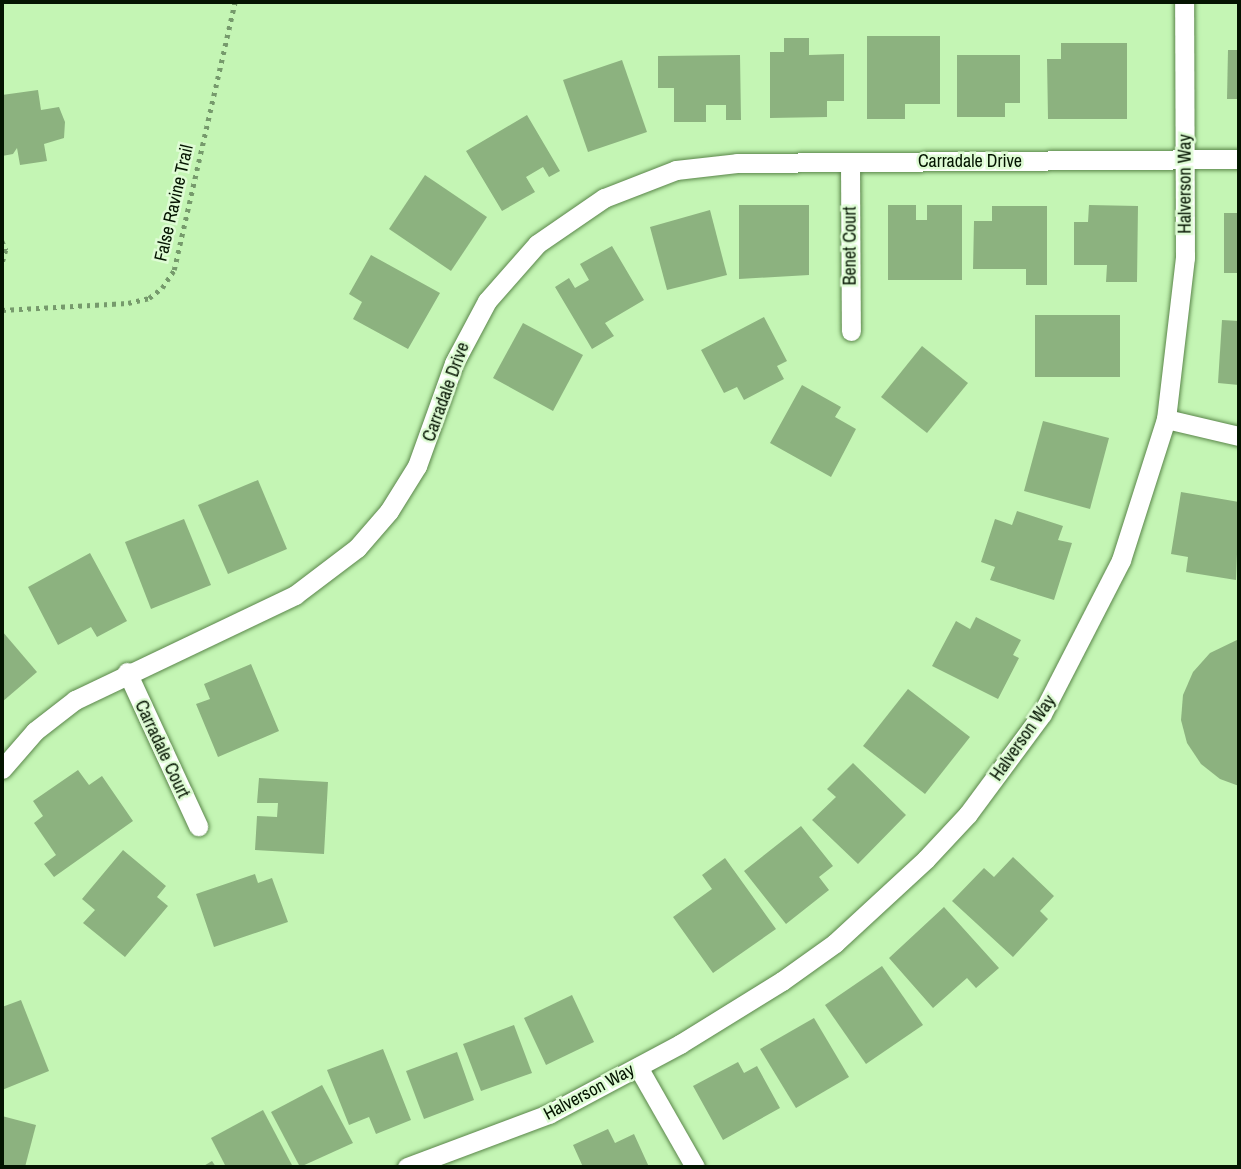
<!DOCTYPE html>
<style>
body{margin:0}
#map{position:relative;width:1241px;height:1169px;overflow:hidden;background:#c4f5b4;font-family:"Archivo Narrow",sans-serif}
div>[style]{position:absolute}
.building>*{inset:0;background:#8cb27f}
.path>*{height:4.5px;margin-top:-2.25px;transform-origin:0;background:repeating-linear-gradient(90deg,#769a6c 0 3.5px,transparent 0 8.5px)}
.roads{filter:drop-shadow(0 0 2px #5a864a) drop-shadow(0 0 2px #5a864a)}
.street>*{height:19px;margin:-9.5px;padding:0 9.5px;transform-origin:9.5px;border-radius:9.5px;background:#fff}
span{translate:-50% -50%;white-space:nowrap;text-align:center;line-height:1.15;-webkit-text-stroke:5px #dffcd5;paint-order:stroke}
.street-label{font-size:18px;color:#041401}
.frame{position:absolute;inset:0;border:4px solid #041401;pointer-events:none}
</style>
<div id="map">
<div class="building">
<i style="clip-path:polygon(867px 36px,940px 36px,940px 104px,905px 104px,905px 119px,867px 119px)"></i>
<i style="clip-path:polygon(784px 38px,809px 38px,809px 55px,844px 54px,844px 101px,827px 101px,827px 117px,770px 118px,770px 52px,784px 52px)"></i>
<i style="clip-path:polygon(1061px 43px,1127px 43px,1127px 119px,1048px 119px,1047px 59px,1061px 59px)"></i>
<i style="clip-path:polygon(1228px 50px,1239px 50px,1239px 99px,1227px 99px)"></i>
<i style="clip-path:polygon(740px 55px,741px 120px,726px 120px,726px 105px,706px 105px,706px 122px,674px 122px,674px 88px,658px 88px,658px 56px)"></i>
<i style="clip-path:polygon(957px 55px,1020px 55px,1020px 103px,1005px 103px,1005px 117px,957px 117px)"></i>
<i style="clip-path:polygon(622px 60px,647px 132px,588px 152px,563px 80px)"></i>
<i style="clip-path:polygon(38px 90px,41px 110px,59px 107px,65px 122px,64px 138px,44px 144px,47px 161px,20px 165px,17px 148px,13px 154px,2px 156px,2px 95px)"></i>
<i style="clip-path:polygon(527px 115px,560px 171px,549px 177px,543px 167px,526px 177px,535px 192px,502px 211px,466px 151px)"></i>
<i style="clip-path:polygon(425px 175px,487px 217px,451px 271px,389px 229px)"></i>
<i style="clip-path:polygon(739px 205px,809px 205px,809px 275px,739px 279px)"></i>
<i style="clip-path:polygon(888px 205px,916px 205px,916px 220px,927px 220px,927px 205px,962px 205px,962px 280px,888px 280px)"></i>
<i style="clip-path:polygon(1089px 205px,1138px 206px,1137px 282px,1106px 282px,1107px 265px,1074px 265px,1074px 222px,1088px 222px)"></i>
<i style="clip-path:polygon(992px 206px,1047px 206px,1047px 285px,1026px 285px,1026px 269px,973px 269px,974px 221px,992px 221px)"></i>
<i style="clip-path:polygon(710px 210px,727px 275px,667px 290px,650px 227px)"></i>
<i style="clip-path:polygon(1224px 213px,1239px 213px,1239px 273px,1224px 273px)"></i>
<i style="clip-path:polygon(612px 246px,644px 300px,605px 323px,614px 336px,592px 349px,555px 287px,569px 278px,575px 288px,589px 280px,580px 264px)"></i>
<i style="clip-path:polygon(371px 255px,440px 293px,408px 349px,353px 319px,362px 302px,349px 294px)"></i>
<i style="clip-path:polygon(1035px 315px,1120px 315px,1120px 377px,1035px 377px)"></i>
<i style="clip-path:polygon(764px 317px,787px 361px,777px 366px,784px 379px,744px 400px,737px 387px,724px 393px,701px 350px)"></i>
<i style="clip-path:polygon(1222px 320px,1239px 321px,1239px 385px,1218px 383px)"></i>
<i style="clip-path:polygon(523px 323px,583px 355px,553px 411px,493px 378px)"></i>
<i style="clip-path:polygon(922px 346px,968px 383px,927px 433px,881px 397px)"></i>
<i style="clip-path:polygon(802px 385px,841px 407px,835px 417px,856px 429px,831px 477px,770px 443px)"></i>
<i style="clip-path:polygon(1043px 421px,1109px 438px,1090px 509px,1024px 491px)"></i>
<i style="clip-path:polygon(258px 480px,287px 549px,228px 574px,198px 505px)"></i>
<i style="clip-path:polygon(1181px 492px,1239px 502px,1236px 580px,1186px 572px,1188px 557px,1171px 554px)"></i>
<i style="clip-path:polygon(1017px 511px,1063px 526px,1058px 540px,1072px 543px,1054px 600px,990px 580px,995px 567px,981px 562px,995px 519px,1012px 525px)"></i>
<i style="clip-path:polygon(184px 519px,211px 585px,151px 609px,125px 542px)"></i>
<i style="clip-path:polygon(90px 553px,127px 621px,97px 637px,91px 627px,58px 645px,28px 587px)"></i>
<i style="clip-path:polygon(976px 617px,1021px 640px,1013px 655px,1019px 658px,998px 699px,932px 666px,956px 621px,970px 629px)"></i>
<i style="clip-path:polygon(2px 631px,37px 672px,2px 702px)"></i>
<i style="clip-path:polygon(1239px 639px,1239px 786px,1220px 779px,1201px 764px,1187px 743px,1181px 720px,1183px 695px,1193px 672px,1210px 653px)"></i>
<i style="clip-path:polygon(251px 664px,279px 731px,218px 757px,196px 704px,210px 699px,204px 684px)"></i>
<i style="clip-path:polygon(908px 689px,970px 737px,925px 794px,863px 746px)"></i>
<i style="clip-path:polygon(853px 763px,906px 815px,858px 864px,812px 820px,836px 797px,827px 789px)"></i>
<i style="clip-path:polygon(78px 770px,89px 785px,102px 776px,133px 821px,54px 877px,44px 864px,56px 855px,34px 823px,43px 816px,33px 801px)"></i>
<i style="clip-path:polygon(259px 778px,328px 782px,324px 854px,255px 850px,257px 816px,277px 817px,278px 803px,257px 803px)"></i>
<i style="clip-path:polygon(801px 826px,833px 866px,819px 877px,829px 890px,786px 924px,744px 871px)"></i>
<i style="clip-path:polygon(123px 850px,166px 886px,157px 897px,168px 906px,125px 957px,83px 923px,95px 910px,82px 899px)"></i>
<i style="clip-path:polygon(1013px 857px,1054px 896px,1040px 911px,1048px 919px,1013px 957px,952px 901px,984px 868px,994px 877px)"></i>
<i style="clip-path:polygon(725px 858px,776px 929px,713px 973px,673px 917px,712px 889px,702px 875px)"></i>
<i style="clip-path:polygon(255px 874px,258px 883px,272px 878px,288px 922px,214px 947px,196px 894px)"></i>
<i style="clip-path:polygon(944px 907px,999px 968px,976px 988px,967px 978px,933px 1008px,889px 958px)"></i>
<i style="clip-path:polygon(882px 966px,923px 1025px,866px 1064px,825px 1005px)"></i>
<i style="clip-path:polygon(572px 995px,594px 1042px,546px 1065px,524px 1018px)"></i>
<i style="clip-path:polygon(21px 1000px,49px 1071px,2px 1090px,2px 1007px)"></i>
<i style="clip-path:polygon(814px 1018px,849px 1077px,796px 1108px,760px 1049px)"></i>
<i style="clip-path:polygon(514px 1025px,532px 1073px,481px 1091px,463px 1044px)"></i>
<i style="clip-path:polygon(383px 1049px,411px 1120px,376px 1134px,369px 1117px,349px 1125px,327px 1070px)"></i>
<i style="clip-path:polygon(457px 1052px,474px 1100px,424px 1119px,406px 1071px)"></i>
<i style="clip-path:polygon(738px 1062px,744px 1073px,757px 1066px,780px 1108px,723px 1140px,693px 1086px)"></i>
<i style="clip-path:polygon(322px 1085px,353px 1143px,300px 1167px,271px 1112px)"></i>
<i style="clip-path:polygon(263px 1110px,293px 1167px,226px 1167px,211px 1138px)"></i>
<i style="clip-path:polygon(2px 1116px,36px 1125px,25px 1167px,2px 1167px)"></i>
<i style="clip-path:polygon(608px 1129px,615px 1143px,634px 1134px,649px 1167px,583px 1167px,573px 1145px)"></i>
<i style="clip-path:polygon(212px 1161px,216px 1167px,202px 1167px)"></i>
</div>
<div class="path">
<i style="left:2px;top:241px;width:10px;rotate:66deg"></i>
<i style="left:6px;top:250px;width:15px;rotate:106deg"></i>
<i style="left:2px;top:310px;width:126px;rotate:-3.2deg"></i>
<i style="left:128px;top:303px;width:22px;rotate:-13deg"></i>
<i style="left:149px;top:298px;width:16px;rotate:-38deg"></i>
<i style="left:162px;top:288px;width:22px;rotate:-56deg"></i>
<i style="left:174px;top:270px;width:275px;rotate:-77.2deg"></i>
</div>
<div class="roads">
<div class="street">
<i style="left:850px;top:162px;width:169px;rotate:89.7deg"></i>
<i style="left:1166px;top:419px;width:75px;rotate:13.1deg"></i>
<i style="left:127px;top:672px;width:170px;rotate:65.2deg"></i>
<i style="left:2px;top:769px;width:50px;rotate:-49deg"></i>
<i style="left:35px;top:731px;width:51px;rotate:-37.8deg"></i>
<i style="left:75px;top:700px;width:244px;rotate:-25.5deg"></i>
<i style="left:295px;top:595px;width:78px;rotate:-37.2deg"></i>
<i style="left:357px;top:548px;width:49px;rotate:-49.1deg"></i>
<i style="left:389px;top:511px;width:53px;rotate:-58.1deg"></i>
<i style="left:417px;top:466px;width:109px;rotate:-70.2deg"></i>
<i style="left:454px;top:363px;width:70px;rotate:-62deg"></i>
<i style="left:487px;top:301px;width:76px;rotate:-48.7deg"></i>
<i style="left:537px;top:244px;width:81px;rotate:-34.5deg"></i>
<i style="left:604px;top:198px;width:77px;rotate:-21.3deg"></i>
<i style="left:676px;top:170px;width:61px;rotate:-6.5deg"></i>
<i style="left:737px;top:163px;width:502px;rotate:-0.46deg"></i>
<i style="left:638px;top:1067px;width:115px;rotate:60.3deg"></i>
<i style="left:407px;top:1167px;width:152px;rotate:-20.5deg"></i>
<i style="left:549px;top:1114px;width:149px;rotate:-28.1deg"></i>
<i style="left:680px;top:1044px;width:120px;rotate:-31.7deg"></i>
<i style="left:782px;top:981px;width:65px;rotate:-35.6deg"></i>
<i style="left:835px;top:943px;width:124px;rotate:-42.7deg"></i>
<i style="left:926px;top:859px;width:62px;rotate:-47deg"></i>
<i style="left:968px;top:814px;width:124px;rotate:-53.5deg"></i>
<i style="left:1042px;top:714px;width:173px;rotate:-62.8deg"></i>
<i style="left:1121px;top:560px;width:148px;rotate:-72.3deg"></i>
<i style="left:1166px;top:419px;width:162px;rotate:-83.3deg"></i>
<i style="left:1185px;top:258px;width:256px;rotate:-90.2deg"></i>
</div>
</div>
<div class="street-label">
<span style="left:970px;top:161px">Carradale Drive</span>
<span style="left:1185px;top:184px;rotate:-90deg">Halverson Way</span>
<span style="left:174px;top:203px;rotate:-77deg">False Ravine Trail</span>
<span style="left:850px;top:246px;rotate:-90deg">Benet Court</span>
<span style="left:446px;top:392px;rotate:-70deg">Carradale Drive</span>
<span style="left:1023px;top:738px;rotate:-55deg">Halverson Way</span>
<span style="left:162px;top:749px;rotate:65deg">Carradale Court</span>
<span style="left:589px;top:1092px;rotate:-28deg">Halverson Way</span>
</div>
<div class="frame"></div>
</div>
